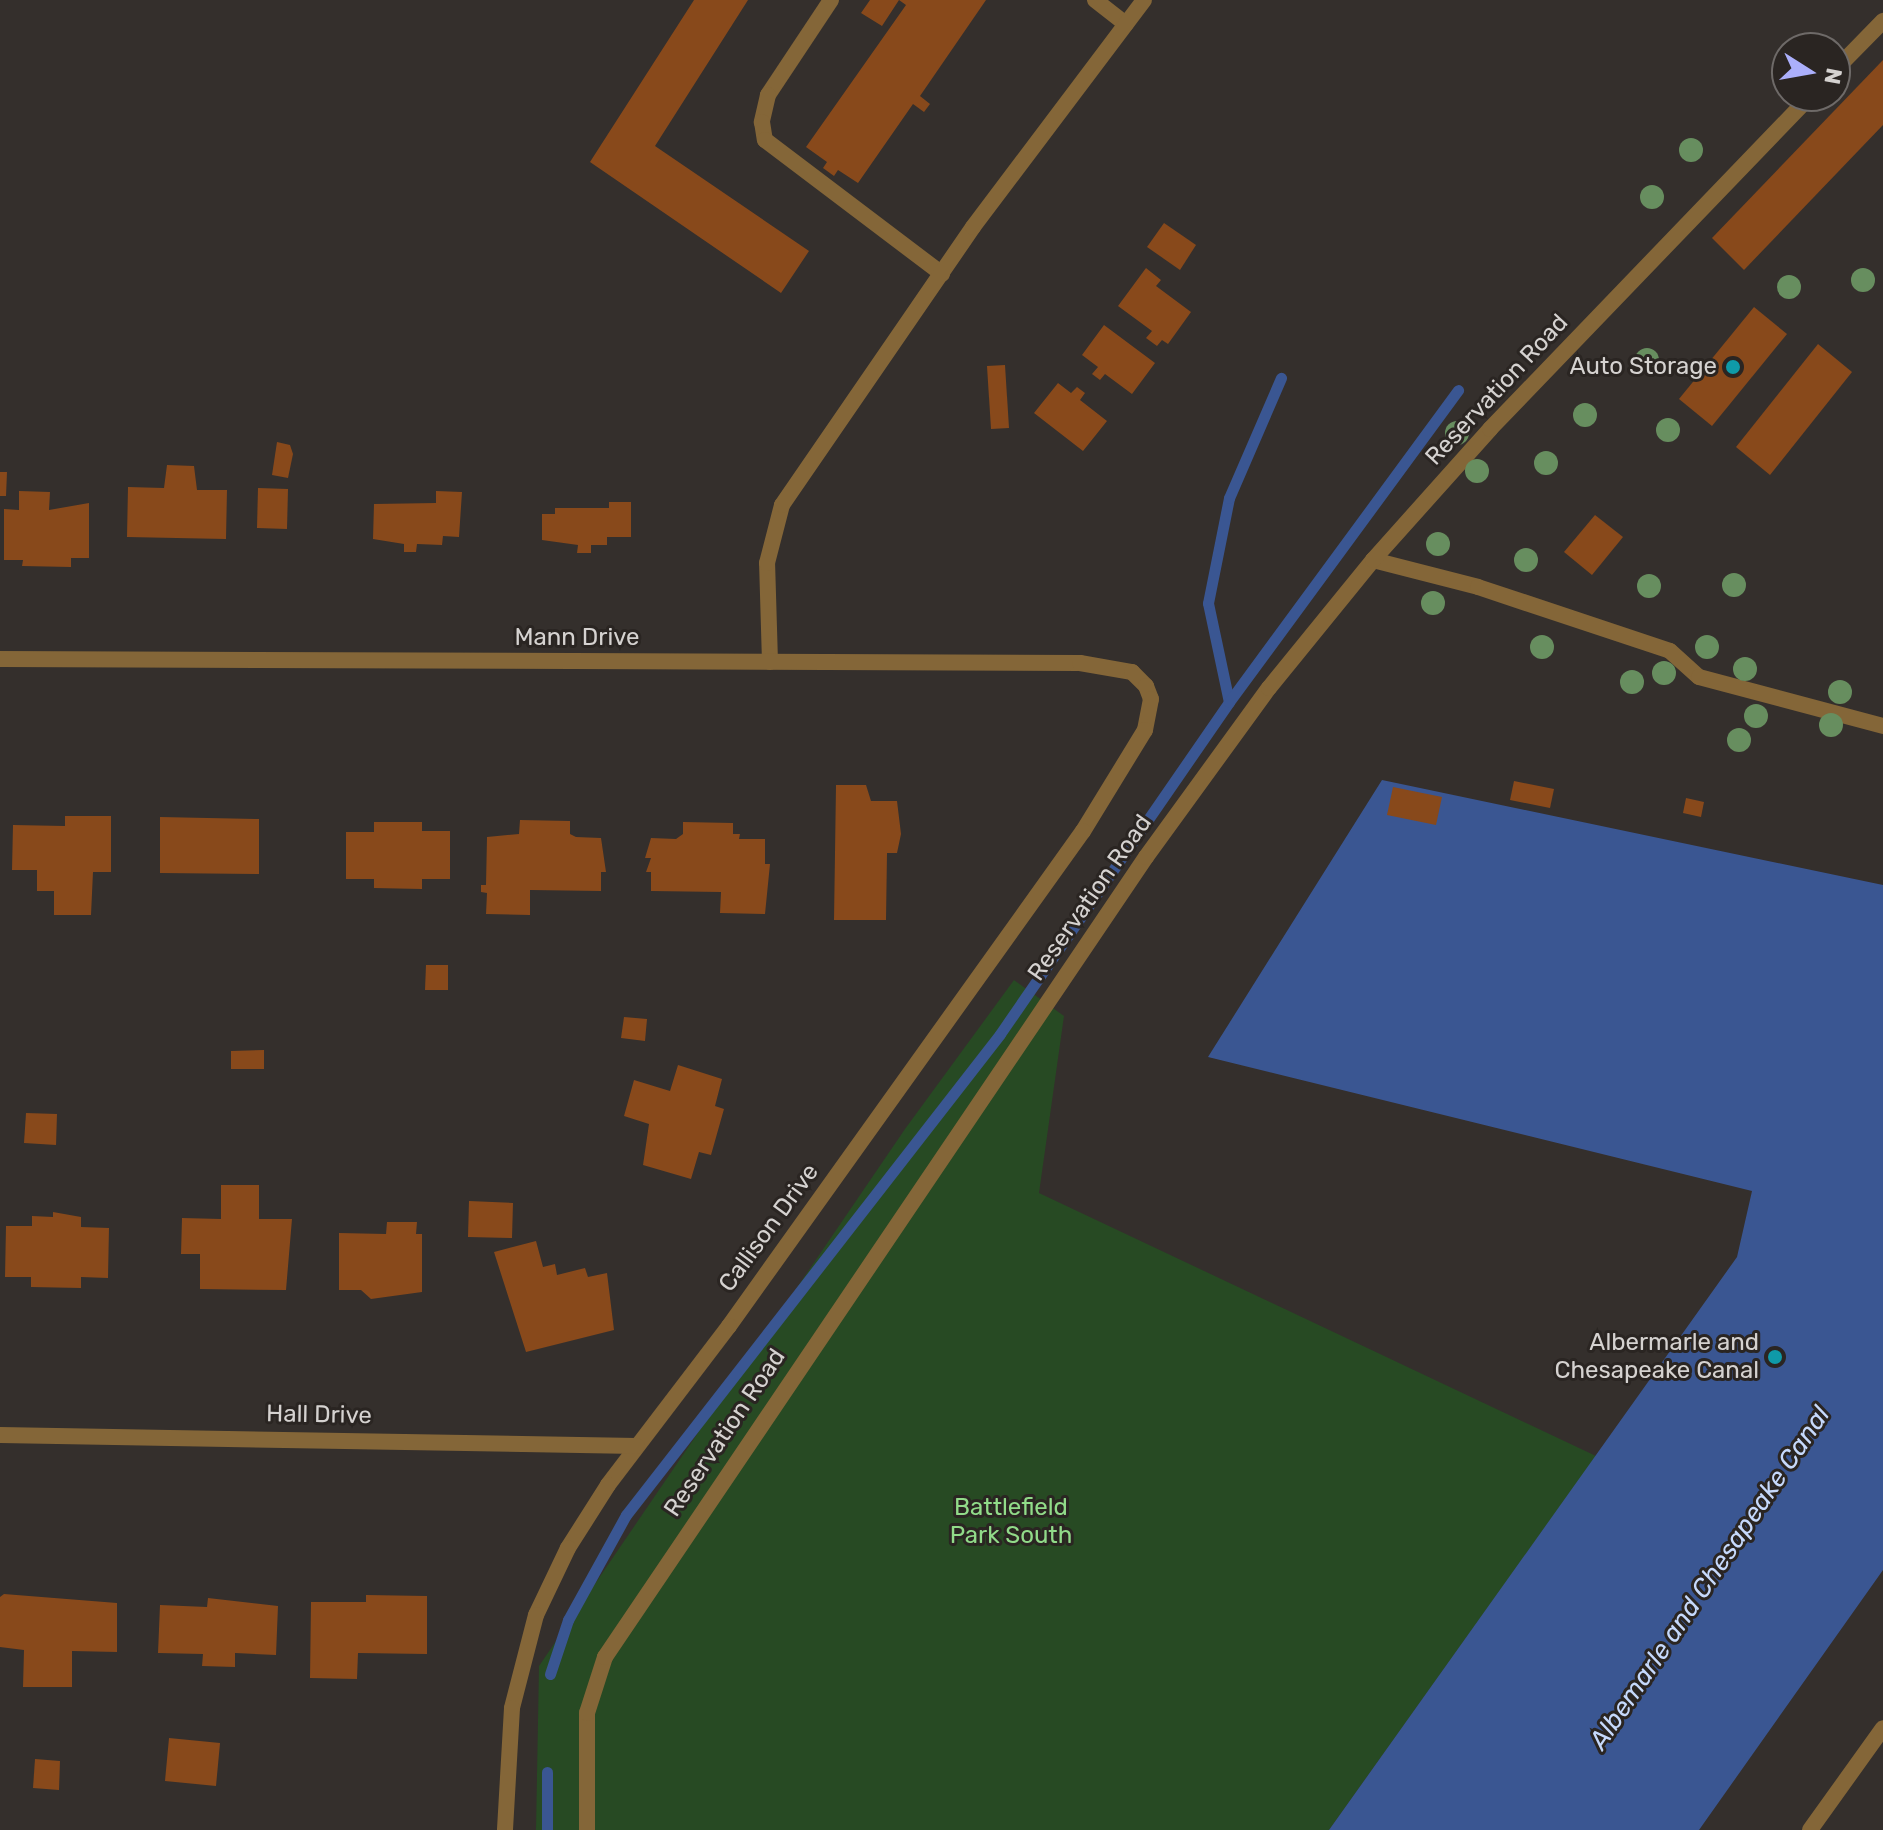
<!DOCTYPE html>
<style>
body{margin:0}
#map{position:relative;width:1883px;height:1830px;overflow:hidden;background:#342f2c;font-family:Rubik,sans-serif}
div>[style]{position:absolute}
.green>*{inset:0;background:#274a23}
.water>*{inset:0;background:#3a5692}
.stream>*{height:11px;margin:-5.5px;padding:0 5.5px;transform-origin:5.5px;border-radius:5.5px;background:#3a5692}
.building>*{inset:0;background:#88491b}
.lane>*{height:16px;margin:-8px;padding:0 8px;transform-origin:8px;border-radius:8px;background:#846638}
.street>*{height:16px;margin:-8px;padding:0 8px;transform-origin:8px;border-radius:8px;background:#846638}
.trees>*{width:24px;height:24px;margin:-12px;border-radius:50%;background:#678e5f}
.dots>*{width:22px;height:22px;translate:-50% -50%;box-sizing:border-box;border:4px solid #2a2522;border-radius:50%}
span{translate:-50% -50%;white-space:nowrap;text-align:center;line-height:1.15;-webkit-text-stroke:6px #2a2522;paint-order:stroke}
.poi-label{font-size:24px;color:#d5d2d0}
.right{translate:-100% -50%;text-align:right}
.street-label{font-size:24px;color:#d5d2d0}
.park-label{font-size:24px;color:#91db89}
.water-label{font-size:26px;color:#c6d9fc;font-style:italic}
.north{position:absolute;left:1771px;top:32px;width:80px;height:80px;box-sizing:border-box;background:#2a2522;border:2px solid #6e6a68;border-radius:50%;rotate:101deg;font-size:22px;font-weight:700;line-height:32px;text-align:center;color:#d5d2d0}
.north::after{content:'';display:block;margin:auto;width:28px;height:36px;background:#abaffb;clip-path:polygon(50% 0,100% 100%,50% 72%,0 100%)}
</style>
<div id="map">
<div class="green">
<i style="clip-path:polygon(1014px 980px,1064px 1016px,1039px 1193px,1596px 1456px,1329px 1830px,536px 1830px,539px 1666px,905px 1129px)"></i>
</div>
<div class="water">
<i style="clip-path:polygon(1382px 780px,1883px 885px,1883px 1570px,1699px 1830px,1329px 1830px,1737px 1257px,1752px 1191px,1208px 1057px)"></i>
</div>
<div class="stream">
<i style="left:1229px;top:702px;width:101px;rotate:-102deg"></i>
<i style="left:1208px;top:603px;width:107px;rotate:-78.7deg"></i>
<i style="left:1229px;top:498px;width:131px;rotate:-66.6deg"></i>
<i style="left:550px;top:1674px;width:57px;rotate:-71.6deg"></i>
<i style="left:568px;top:1620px;width:120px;rotate:-61.1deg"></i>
<i style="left:626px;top:1515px;width:609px;rotate:-52.13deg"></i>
<i style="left:1000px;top:1034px;width:403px;rotate:-55.4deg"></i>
<i style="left:1229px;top:702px;width:387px;rotate:-53.7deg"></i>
<i style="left:547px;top:1830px;width:58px;rotate:-90deg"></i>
</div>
<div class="building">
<i style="clip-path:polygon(694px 0,748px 0,655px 146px,809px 251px,781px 293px,590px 162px)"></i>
<i style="clip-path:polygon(870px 0,986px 0,920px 96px,930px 104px,924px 112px,913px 104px,858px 183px,838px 170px,834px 176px,823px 168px,827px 162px,806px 147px,906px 5px,899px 0,882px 26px,861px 13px)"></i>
<i style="clip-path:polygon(1883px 60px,1883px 125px,1744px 270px,1712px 238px)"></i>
<i style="clip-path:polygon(1164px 223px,1196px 245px,1180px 270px,1147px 247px)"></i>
<i style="clip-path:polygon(1146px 268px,1161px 280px,1156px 286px,1191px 312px,1168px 344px,1162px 340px,1157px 346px,1146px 338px,1152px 331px,1118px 306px)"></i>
<i style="clip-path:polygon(1754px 307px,1787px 334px,1712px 426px,1679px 399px)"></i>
<i style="clip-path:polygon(1104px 325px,1155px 363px,1132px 394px,1105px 374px,1100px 380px,1092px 374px,1098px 367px,1082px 355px)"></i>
<i style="clip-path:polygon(1818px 344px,1852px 372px,1770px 475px,1736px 447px)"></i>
<i style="clip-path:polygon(1005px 365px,1009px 428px,991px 429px,987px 366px)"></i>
<i style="clip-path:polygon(1058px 383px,1071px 393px,1077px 387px,1085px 393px,1080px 400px,1107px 421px,1083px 451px,1034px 413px)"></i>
<i style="clip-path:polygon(277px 442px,290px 445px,293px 454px,288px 478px,272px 475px)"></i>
<i style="clip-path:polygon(167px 465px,194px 466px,197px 490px,227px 490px,226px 539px,127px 537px,128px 487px,164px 488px)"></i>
<i style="clip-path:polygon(0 472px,7px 472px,6px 496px,0 496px)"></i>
<i style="clip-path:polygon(258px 488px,288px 489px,287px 529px,257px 528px)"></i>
<i style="clip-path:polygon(19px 491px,50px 492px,49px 510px,89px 503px,89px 558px,71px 558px,71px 567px,22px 566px,23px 560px,4px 560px,4px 509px,19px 510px)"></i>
<i style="clip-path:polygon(436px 491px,462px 492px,459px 537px,443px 536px,442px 545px,417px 544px,416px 552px,404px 552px,404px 544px,373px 539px,374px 504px,436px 503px)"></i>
<i style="clip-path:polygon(609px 502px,631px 502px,631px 537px,607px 537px,607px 545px,591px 545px,591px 553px,577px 553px,578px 545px,542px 540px,542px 514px,555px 514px,555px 508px,609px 508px)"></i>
<i style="clip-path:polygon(1595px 515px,1623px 537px,1592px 575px,1564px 552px)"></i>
<i style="clip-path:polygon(1514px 781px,1554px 789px,1550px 808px,1510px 800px)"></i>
<i style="clip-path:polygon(836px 785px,866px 785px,871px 801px,897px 801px,901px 834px,897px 853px,887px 853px,886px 920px,834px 920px)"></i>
<i style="clip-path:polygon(1393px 787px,1442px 797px,1436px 825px,1387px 815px)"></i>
<i style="clip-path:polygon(1686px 798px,1704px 802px,1701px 817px,1683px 813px)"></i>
<i style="clip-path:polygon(65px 816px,111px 816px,111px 872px,93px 872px,91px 915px,54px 915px,54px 891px,37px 891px,37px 870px,12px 870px,13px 825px,65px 826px)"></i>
<i style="clip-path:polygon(160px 817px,259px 819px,259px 874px,160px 873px)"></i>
<i style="clip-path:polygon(520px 820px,570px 821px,570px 834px,576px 837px,601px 838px,606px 872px,601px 872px,601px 891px,530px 890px,530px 915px,486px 914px,487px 893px,481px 892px,481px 885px,486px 885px,487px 837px,519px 834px)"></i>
<i style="clip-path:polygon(374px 822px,422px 822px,422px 831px,450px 831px,450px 879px,422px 879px,422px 889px,374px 888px,374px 879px,346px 879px,346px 832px,374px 832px)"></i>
<i style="clip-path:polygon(683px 822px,733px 823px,733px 834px,740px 834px,739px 839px,765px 839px,765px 864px,770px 864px,765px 914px,720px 913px,721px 892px,651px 891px,651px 872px,646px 872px,651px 858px,645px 858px,651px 838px,676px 839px,683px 834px)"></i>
<i style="clip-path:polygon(426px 965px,448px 965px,448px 990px,425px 990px)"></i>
<i style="clip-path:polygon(624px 1017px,647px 1019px,645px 1041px,621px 1038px)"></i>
<i style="clip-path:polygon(264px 1050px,264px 1069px,231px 1069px,231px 1051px)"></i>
<i style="clip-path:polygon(678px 1065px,722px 1079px,715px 1106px,724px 1109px,711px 1155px,699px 1152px,691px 1179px,643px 1165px,649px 1124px,624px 1116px,634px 1080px,670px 1091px)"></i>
<i style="clip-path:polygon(26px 1113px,57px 1114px,56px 1145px,24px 1143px)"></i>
<i style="clip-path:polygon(221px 1185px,259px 1185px,259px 1219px,292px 1219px,286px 1290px,200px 1289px,200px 1254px,181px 1254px,182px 1218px,221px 1219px)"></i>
<i style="clip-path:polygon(469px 1201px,513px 1203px,512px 1238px,468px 1237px)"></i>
<i style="clip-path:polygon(53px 1212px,81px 1217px,81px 1227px,109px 1228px,108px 1278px,81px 1277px,81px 1288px,31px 1287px,31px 1277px,5px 1277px,6px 1226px,32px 1226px,32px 1216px,53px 1217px)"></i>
<i style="clip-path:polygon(387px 1222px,417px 1222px,416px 1234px,422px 1234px,422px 1292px,371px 1299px,361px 1290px,339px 1290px,339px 1233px,386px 1234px)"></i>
<i style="clip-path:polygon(536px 1241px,543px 1267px,555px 1264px,557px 1275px,585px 1268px,588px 1277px,607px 1273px,614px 1330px,526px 1352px,494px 1252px)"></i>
<i style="clip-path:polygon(4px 1594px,117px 1603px,117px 1652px,72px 1651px,72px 1687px,23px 1687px,24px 1650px,0 1647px,0 1597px)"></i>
<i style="clip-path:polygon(366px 1595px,427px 1596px,427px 1654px,358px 1653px,357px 1679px,310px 1678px,311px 1602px,366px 1602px)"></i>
<i style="clip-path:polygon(208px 1598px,278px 1606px,276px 1655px,235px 1653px,235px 1667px,202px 1666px,203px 1654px,158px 1653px,160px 1605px,207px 1607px)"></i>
<i style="clip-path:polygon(169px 1738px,220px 1743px,216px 1786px,165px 1781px)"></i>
<i style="clip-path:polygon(35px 1759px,60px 1761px,59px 1790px,33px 1788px)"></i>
</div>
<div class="lane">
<i style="left:831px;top:0;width:114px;rotate:123.6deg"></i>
<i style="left:768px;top:95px;width:28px;rotate:103deg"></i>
<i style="left:762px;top:122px;width:18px;rotate:81deg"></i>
<i style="left:765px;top:140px;width:222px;rotate:37.1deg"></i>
<i style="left:1095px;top:0;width:39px;rotate:38deg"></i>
<i style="left:1835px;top:70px;width:69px;rotate:-45.6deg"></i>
<i style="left:1373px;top:560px;width:108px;rotate:14.4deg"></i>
<i style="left:1478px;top:587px;width:202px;rotate:18.4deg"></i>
<i style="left:1670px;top:651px;width:39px;rotate:42deg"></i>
<i style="left:1699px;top:677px;width:190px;rotate:14.9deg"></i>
<i style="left:770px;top:662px;width:99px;rotate:-91.7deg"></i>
<i style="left:767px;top:563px;width:60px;rotate:-75.5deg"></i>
<i style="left:782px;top:505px;width:337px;rotate:-55.5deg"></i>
<i style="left:973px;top:227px;width:284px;rotate:-53deg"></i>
<i style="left:587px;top:1830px;width:117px;rotate:-90deg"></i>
<i style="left:587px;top:1713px;width:59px;rotate:-72.2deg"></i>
<i style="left:605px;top:1657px;width:966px;rotate:-55.93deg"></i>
<i style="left:1146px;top:857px;width:209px;rotate:-54deg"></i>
<i style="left:1269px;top:688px;width:165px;rotate:-50.9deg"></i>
<i style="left:1373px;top:560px;width:176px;rotate:-48.2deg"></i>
<i style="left:1490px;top:429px;width:462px;rotate:-46.1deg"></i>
</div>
<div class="street">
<i style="left:0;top:659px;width:1080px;rotate:0.21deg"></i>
<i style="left:1080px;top:663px;width:53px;rotate:9.8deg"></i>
<i style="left:1132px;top:672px;width:20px;rotate:45deg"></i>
<i style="left:1146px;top:686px;width:14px;rotate:69deg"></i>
<i style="left:1151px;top:699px;width:32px;rotate:101deg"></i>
<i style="left:1145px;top:730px;width:119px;rotate:121.5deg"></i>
<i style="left:1083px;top:831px;width:609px;rotate:125.57deg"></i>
<i style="left:729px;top:1326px;width:200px;rotate:127.3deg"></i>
<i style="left:608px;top:1485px;width:75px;rotate:122.4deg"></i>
<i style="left:568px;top:1548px;width:74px;rotate:115.5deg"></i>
<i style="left:536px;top:1615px;width:96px;rotate:104.5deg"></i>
<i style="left:512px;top:1708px;width:122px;rotate:93.3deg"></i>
<i style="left:0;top:1435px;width:637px;rotate:0.99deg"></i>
<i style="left:1810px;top:1830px;width:125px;rotate:-54.4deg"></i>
</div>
<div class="trees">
<i style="left:1691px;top:150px"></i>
<i style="left:1652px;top:197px"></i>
<i style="left:1863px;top:280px"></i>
<i style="left:1789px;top:287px"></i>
<i style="left:1647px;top:360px"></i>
<i style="left:1585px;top:415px"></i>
<i style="left:1668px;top:430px"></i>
<i style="left:1457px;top:433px"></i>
<i style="left:1546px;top:463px"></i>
<i style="left:1477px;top:471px"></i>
<i style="left:1438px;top:544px"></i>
<i style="left:1526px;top:560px"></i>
<i style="left:1734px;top:585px"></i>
<i style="left:1649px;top:586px"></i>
<i style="left:1433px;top:603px"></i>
<i style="left:1542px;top:647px"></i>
<i style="left:1707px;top:647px"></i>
<i style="left:1745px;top:669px"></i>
<i style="left:1664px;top:673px"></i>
<i style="left:1632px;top:682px"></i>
<i style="left:1840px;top:692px"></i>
<i style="left:1756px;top:716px"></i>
<i style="left:1831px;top:725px"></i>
<i style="left:1739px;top:740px"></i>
</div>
<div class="dots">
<i style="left:1733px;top:367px;background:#0f9aa8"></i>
<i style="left:1775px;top:1357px;background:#0f9aa8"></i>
</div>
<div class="poi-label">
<span class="right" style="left:1717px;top:367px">Auto Storage</span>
<span class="right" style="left:1759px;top:1357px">Albermarle and<br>Chesapeake Canal</span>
</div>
<div class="street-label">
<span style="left:1497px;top:390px;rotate:-47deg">Reservation Road</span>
<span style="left:577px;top:638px">Mann Drive</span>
<span style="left:1090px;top:898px;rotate:-55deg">Reservation Road</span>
<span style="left:769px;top:1228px;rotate:-54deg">Callison Drive</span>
<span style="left:319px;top:1415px;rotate:1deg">Hall Drive</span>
<span style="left:725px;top:1433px;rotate:-56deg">Reservation Road</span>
</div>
<div class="park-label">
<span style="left:1011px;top:1522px">Battlefield<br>Park South</span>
</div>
<div class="water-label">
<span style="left:1710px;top:1578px;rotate:-56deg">Albemarle and Chesapeake Canal</span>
</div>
<div class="north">N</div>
</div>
